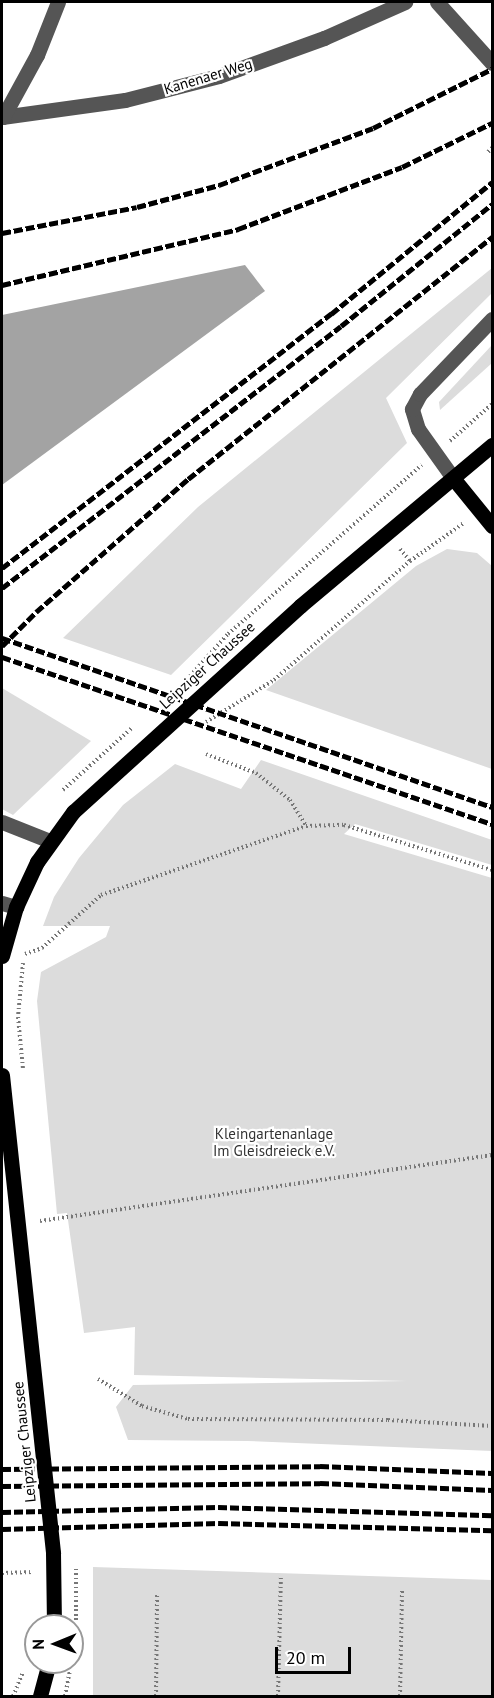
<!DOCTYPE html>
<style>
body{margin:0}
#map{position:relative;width:494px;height:1698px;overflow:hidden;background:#fff;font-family:"PT Sans",sans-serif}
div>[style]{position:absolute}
.green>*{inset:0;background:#dcdcdc}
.water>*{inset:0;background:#a3a3a3}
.path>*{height:4px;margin-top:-2px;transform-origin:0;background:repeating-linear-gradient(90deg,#777 0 1.5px,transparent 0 4.5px)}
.minor>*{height:15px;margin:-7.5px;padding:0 7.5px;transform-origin:7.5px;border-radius:7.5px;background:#555}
.major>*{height:15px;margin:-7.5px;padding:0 7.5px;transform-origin:7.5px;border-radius:7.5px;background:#000}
.rail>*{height:4.5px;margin-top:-2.25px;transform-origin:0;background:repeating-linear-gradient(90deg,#000 0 9px,transparent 0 12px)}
span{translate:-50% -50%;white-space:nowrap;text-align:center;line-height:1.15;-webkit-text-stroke:4.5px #fff;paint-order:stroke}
.street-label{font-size:15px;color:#000}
.park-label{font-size:15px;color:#333}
.frame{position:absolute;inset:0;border:3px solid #000;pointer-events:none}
.north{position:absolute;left:24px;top:1614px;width:60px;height:60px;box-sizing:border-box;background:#fff;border:2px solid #999;border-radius:50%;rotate:269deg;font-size:16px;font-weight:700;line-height:24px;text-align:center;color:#000}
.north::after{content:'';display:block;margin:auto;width:21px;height:27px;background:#000;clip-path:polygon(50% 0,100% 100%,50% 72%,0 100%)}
.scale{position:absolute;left:275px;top:1647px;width:76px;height:27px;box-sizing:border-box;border:3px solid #000;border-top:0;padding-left:8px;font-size:18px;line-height:21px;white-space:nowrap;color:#000;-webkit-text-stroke:4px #fff;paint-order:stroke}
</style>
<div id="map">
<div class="green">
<i style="clip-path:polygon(492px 268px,492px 293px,386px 398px,407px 443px,171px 675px,63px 638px,198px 507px)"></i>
<i style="clip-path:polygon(492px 345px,492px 363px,440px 410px,439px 402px)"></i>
<i style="clip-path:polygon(447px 549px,477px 553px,492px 566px,492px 769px,266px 690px,416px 566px)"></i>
<i style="clip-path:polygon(2px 688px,91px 741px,13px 815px,2px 809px)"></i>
<i style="clip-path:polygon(261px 760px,492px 840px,492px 865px,355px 824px,344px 834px,492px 878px,492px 1451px,247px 1441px,128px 1440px,116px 1407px,133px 1385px,407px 1381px,134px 1375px,135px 1327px,84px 1333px,67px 1213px,57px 1214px,37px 1001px,41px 972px,106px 937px,110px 926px,43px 926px,54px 897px,79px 858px,123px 805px,175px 764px,241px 789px)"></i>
<i style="clip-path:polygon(93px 1567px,492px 1580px,492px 1696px,93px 1696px)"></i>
</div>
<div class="water">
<i style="clip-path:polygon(245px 265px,265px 291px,2px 485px,2px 315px)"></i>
</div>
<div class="path">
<i style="left:488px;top:152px;width:6px;rotate:-45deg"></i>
<i style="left:450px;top:441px;width:56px;rotate:-41.4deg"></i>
<i style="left:400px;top:549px;width:16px;rotate:50deg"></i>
<i style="left:190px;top:676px;width:57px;rotate:-47.9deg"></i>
<i style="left:228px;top:634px;width:257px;rotate:-41.1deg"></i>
<i style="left:206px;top:722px;width:80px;rotate:-31.7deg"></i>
<i style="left:274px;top:680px;width:181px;rotate:-41.2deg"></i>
<i style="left:410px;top:561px;width:67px;rotate:-35.3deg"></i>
<i style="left:206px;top:754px;width:53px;rotate:20.8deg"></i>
<i style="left:256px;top:773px;width:43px;rotate:38.5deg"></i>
<i style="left:290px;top:800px;width:31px;rotate:58deg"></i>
<i style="left:306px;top:826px;width:38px;rotate:-2deg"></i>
<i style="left:344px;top:825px;width:155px;rotate:16.9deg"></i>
<i style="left:63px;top:790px;width:94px;rotate:-42deg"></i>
<i style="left:25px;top:954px;width:18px;rotate:-19deg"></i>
<i style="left:42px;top:948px;width:79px;rotate:-41.9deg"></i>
<i style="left:101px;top:895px;width:216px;rotate:-18.6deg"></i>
<i style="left:23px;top:963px;width:54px;rotate:95.3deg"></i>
<i style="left:18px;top:1017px;width:52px;rotate:84.5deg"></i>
<i style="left:40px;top:1221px;width:457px;rotate:-8.3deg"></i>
<i style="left:98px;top:1379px;width:52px;rotate:31.5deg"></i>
<i style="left:142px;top:1406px;width:48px;rotate:15.8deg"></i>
<i style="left:188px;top:1419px;width:200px;rotate:0.3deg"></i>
<i style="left:388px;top:1420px;width:104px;rotate:3.3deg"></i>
<i style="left:76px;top:1569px;width:52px;rotate:90deg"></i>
<i style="left:2px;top:1573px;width:31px;rotate:-2deg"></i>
<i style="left:28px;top:1654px;width:25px;rotate:-79deg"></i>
<i style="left:72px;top:1658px;width:29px;rotate:-82deg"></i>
<i style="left:13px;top:1696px;width:25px;rotate:-67deg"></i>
<i style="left:65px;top:1696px;width:25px;rotate:-79deg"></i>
<i style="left:156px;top:1696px;width:101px;rotate:-89.4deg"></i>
<i style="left:278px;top:1696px;width:119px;rotate:-88.6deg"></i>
<i style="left:400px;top:1696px;width:106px;rotate:-88.9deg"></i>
</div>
<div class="minor">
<i style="left:437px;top:2px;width:82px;rotate:48deg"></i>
<i style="left:2px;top:117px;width:124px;rotate:-7.9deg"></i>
<i style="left:125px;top:100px;width:97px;rotate:-14.3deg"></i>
<i style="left:219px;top:76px;width:112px;rotate:-19.9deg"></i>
<i style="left:324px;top:38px;width:89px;rotate:-24deg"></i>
<i style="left:3px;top:117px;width:71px;rotate:-61.3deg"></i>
<i style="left:37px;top:55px;width:57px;rotate:-68.4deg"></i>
<i style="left:453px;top:478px;width:60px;rotate:-125.5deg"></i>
<i style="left:418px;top:429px;width:21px;rotate:-107deg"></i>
<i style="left:412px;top:409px;width:17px;rotate:-62deg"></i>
<i style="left:420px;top:394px;width:104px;rotate:-46.2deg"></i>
<i style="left:2px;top:822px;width:52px;rotate:21.6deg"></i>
<i style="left:2px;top:903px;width:15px;rotate:16deg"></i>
</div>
<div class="major">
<i style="left:453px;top:478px;width:62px;rotate:50.9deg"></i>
<i style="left:2px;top:956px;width:51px;rotate:-74.1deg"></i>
<i style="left:16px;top:907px;width:50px;rotate:-65deg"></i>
<i style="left:37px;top:862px;width:62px;rotate:-54.2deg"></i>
<i style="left:73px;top:812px;width:307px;rotate:-42.2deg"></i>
<i style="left:300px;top:606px;width:251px;rotate:-40deg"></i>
<i style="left:2px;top:1075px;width:481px;rotate:83.9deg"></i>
<i style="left:53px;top:1553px;width:73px;rotate:89.2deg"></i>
<i style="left:40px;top:1696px;width:35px;rotate:-75deg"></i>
</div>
<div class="rail">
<i style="left:2px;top:233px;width:137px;rotate:-10.9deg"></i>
<i style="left:137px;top:207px;width:85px;rotate:-15deg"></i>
<i style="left:219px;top:185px;width:164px;rotate:-20.3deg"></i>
<i style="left:373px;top:128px;width:133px;rotate:-26.4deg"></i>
<i style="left:2px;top:285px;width:243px;rotate:-13.3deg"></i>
<i style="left:238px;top:229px;width:175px;rotate:-20.7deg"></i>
<i style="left:402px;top:167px;width:100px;rotate:-26.1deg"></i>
<i style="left:2px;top:568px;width:416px;rotate:-37.7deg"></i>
<i style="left:331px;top:314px;width:208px;rotate:-39.3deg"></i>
<i style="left:2px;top:588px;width:428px;rotate:-37.7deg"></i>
<i style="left:341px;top:326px;width:194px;rotate:-38.9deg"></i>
<i style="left:2px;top:638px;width:518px;rotate:19.03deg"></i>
<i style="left:2px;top:646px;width:48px;rotate:-45deg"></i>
<i style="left:36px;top:612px;width:202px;rotate:-41.2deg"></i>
<i style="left:188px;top:479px;width:389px;rotate:-38.5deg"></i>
<i style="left:2px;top:657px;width:518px;rotate:18.82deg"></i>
<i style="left:2px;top:1469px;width:318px;rotate:-0.5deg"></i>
<i style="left:320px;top:1466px;width:172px;rotate:2.3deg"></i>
<i style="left:2px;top:1486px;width:318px;rotate:-0.5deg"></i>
<i style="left:320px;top:1483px;width:172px;rotate:2.3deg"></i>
<i style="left:2px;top:1512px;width:216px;rotate:-1.3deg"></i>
<i style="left:218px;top:1507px;width:274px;rotate:1.7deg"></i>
<i style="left:2px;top:1529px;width:217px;rotate:-1.6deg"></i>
<i style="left:219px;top:1523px;width:273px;rotate:1.5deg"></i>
</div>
<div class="street-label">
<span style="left:208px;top:76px;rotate:-17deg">Kanenaer Weg</span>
<span style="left:207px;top:665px;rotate:-42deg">Leipziger Chaussee</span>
<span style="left:24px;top:1442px;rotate:-96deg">Leipziger Chaussee</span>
</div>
<div class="park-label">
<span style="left:274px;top:1142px">Kleingartenanlage<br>Im Gleisdreieck e.V.</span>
</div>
<div class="frame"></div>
<div class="north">N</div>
<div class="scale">20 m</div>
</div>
